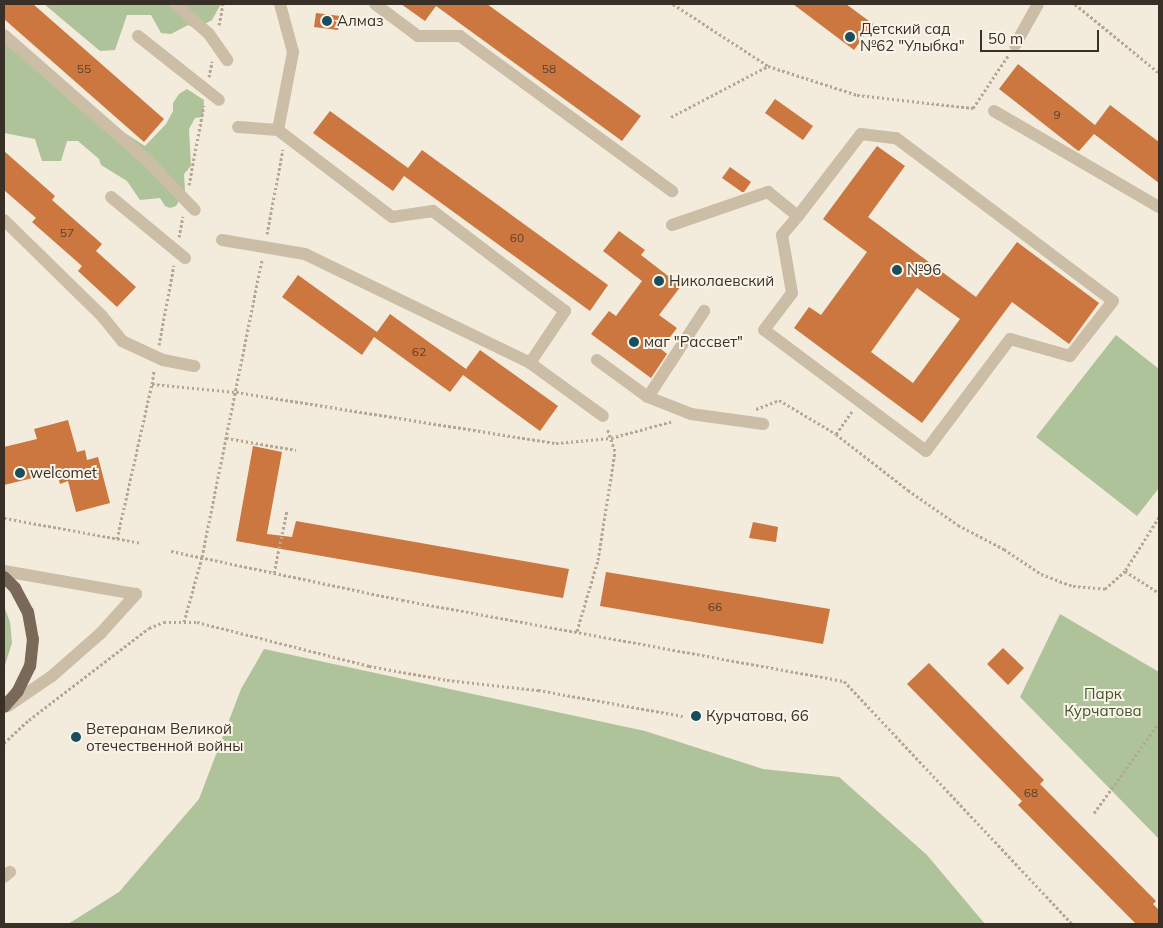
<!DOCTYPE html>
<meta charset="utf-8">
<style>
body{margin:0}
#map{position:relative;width:1163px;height:928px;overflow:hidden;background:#f3ebdb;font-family:Mulish,sans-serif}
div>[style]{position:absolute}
.green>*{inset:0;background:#afc39a}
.building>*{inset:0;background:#cc7640}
.path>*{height:3px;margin-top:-1.5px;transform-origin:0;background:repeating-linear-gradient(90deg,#b8a790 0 2.5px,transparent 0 5px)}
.minor>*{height:12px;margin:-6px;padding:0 6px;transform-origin:6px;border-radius:6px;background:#ccbda6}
.major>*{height:12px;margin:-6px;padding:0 6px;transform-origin:6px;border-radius:6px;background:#7a6858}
.dots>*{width:14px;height:14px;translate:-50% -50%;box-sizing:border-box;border:2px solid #faf4e8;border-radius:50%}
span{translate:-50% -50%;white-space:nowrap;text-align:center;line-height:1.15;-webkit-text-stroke:4px #faf4e8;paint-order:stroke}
.number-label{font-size:12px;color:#5d412d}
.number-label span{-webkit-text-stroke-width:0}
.poi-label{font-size:15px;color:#382f27}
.left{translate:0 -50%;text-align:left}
.park-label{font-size:15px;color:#40572a}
.frame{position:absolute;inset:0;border:5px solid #382f27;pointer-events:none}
.scale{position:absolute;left:980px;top:30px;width:119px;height:22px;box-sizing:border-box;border:2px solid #382f27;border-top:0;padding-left:6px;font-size:15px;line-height:18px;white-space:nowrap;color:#382f27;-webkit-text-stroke:4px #faf4e8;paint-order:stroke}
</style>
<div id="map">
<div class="green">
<i style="clip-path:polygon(44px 4px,221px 4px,212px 20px,196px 29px,188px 25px,171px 34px,161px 33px,151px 15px,127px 15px,115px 50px,100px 51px)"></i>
<i style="clip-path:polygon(4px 41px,117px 128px,145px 146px,166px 124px,173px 111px,173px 103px,179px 94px,187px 89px,204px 100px,203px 117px,195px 118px,189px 129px,191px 166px,184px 174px,185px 191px,176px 206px,170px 208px,165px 206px,160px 198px,140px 200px,127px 181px,101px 165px,99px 159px,78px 141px,67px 141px,61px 161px,42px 161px,35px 139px,4px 133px)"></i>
<i style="clip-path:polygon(1116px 335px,1159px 369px,1159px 488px,1137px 516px,1036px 437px)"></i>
<i style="clip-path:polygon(4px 606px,10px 622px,12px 643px,4px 668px)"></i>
<i style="clip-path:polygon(1060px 614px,1159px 672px,1159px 839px,1020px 697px)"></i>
<i style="clip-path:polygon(264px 649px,645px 731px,763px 769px,839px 777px,927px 855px,985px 924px,68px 924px,119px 892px,199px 799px,241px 689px)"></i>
</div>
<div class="building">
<i style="clip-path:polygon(4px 4px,33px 4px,164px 119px,144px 142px,4px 19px)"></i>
<i style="clip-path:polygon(401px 4px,487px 4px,641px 116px,622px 141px,436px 6px,425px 21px)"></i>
<i style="clip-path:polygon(793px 4px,846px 4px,873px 24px,854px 50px)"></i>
<i style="clip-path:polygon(316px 13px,340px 16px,338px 30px,314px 27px)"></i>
<i style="clip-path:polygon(1018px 64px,1095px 125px,1110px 105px,1159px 142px,1159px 183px,1094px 134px,1079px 151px,1077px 150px,999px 89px)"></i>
<i style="clip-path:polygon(775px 99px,813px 126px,803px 140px,765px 113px)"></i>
<i style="clip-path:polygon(330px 111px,408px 168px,422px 150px,608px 285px,590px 311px,404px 176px,393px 191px,313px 133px)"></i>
<i style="clip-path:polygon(evenodd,877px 146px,905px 166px,868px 217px,976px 297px,1017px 242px,1099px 303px,1069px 344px,1012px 302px,922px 423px,794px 328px,809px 307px,821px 315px,867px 252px,823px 219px,877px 146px,917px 288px,960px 319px,913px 383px,871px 352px,917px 288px)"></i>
<i style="clip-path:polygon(4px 151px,55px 196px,52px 200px,102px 244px,96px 251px,136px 287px,117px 307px,78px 271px,82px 266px,32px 222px,36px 218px,4px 190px)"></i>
<i style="clip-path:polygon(730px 167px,751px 182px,744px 192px,742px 192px,722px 178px)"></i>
<i style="clip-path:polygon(619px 231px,645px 250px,641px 255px,681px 286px,659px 315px,677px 328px,661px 349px,667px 354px,651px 378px,591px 334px,609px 311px,616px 316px,642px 281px,603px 251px)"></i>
<i style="clip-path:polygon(298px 275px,377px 332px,390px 314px,466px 369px,480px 350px,558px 406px,540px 431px,463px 375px,450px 392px,374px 337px,362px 355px,282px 297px)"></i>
<i style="clip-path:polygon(68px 420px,77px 452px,85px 450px,87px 460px,98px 457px,110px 503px,76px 512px,68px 481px,60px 484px,57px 472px,4px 485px,4px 447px,37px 439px,34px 429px)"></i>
<i style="clip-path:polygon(253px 446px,282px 452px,267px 534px,292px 537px,296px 521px,569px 569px,563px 598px,236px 541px)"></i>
<i style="clip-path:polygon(753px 522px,778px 527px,776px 542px,749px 538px)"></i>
<i style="clip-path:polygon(606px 572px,830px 609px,823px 644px,600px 606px)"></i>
<i style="clip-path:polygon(1003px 648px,1024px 668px,1008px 685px,987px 664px)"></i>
<i style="clip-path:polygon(929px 663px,1044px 780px,1040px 784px,1156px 901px,1153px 904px,1159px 910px,1159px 924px,1136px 924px,1018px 805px,1022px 801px,907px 684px)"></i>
</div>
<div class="path">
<i style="left:673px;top:4px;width:113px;rotate:33.1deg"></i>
<i style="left:768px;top:66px;width:94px;rotate:18deg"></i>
<i style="left:857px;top:95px;width:117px;rotate:6.4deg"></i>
<i style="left:973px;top:108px;width:63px;rotate:-56.1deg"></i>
<i style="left:1075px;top:4px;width:109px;rotate:39.4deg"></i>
<i style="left:219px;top:25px;width:21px;rotate:-79deg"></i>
<i style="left:209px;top:77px;width:16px;rotate:-79deg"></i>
<i style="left:671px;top:117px;width:110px;rotate:-27.7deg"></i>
<i style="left:189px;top:185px;width:81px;rotate:-79.4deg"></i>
<i style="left:267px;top:234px;width:86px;rotate:-79.3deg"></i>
<i style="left:179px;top:237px;width:21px;rotate:-79deg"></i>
<i style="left:159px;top:345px;width:81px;rotate:-79.4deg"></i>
<i style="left:152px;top:384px;width:14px;rotate:-82deg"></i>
<i style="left:756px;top:409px;width:25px;rotate:-21deg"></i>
<i style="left:779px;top:400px;width:66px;rotate:30.8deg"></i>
<i style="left:836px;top:434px;width:28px;rotate:-55deg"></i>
<i style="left:836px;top:434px;width:91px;rotate:37.9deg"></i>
<i style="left:908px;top:490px;width:61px;rotate:35deg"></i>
<i style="left:958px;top:525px;width:52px;rotate:27.6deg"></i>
<i style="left:1004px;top:549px;width:45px;rotate:34deg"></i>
<i style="left:1041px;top:574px;width:34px;rotate:21deg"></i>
<i style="left:1073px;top:586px;width:32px;rotate:5deg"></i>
<i style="left:1105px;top:589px;width:27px;rotate:-42deg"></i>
<i style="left:226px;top:438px;width:71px;rotate:9.7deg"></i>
<i style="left:1159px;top:517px;width:64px;rotate:122.2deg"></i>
<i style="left:1125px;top:571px;width:40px;rotate:32.9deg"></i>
<i style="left:4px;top:518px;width:139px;rotate:10.3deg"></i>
<i style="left:117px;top:539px;width:159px;rotate:-77.3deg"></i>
<i style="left:152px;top:384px;width:84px;rotate:5.4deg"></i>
<i style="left:236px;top:392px;width:324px;rotate:9.1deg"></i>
<i style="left:556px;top:443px;width:55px;rotate:-5.2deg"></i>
<i style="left:611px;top:438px;width:64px;rotate:-15.3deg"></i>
<i style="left:171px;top:551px;width:236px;rotate:12deg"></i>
<i style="left:402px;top:600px;width:449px;rotate:10.4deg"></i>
<i style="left:844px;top:681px;width:333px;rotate:46.8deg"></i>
<i style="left:274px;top:573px;width:64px;rotate:-78.3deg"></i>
<i style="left:184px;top:622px;width:67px;rotate:-74.5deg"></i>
<i style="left:202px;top:557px;width:303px;rotate:-78.6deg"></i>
<i style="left:577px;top:631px;width:74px;rotate:-73.5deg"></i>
<i style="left:598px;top:560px;width:110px;rotate:-81.1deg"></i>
<i style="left:615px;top:451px;width:24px;rotate:-109deg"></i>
<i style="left:4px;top:743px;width:34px;rotate:-43deg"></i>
<i style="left:29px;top:720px;width:151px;rotate:-37.5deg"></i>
<i style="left:149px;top:628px;width:16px;rotate:-22deg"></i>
<i style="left:164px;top:622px;width:33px"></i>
<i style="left:197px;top:622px;width:178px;rotate:14.3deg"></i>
<i style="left:369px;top:666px;width:79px;rotate:10.2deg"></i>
<i style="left:447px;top:680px;width:92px;rotate:6.3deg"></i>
<i style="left:538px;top:690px;width:147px;rotate:10.2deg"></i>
<i style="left:1094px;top:813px;width:111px;rotate:-54.2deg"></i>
</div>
<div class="minor">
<i style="left:175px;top:4px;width:45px;rotate:41.4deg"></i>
<i style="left:209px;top:34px;width:32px;rotate:55deg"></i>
<i style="left:375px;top:4px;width:54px;rotate:36.7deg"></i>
<i style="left:418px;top:36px;width:42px"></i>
<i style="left:460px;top:36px;width:263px;rotate:36.2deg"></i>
<i style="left:4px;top:35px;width:190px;rotate:41.2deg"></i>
<i style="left:147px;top:160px;width:69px;rotate:46.2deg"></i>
<i style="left:138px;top:36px;width:103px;rotate:38.3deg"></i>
<i style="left:1015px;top:45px;width:47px;rotate:-60.7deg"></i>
<i style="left:994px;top:111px;width:191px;rotate:30.2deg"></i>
<i style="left:278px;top:130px;width:79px;rotate:-79.1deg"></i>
<i style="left:293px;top:52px;width:50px;rotate:-105.2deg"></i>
<i style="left:111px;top:197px;width:96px;rotate:39.5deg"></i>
<i style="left:4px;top:220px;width:137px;rotate:44.4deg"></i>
<i style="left:102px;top:316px;width:32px;rotate:51deg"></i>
<i style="left:122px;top:341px;width:45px;rotate:24.9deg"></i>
<i style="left:163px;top:360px;width:32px;rotate:11deg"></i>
<i style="left:672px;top:225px;width:102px;rotate:-19deg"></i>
<i style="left:768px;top:192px;width:38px;rotate:39deg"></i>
<i style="left:798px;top:216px;width:103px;rotate:-52.5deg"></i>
<i style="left:861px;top:134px;width:35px;rotate:7deg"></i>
<i style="left:896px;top:138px;width:271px;rotate:36.9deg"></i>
<i style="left:1113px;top:301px;width:70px;rotate:128deg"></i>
<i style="left:1070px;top:356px;width:62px;rotate:-164.2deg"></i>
<i style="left:1010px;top:339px;width:140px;rotate:126.9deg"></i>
<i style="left:926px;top:451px;width:202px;rotate:-143.2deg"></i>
<i style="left:764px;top:330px;width:46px;rotate:-52.9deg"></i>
<i style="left:792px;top:293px;width:59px;rotate:-99.8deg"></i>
<i style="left:782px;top:235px;width:25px;rotate:-50deg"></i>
<i style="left:222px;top:240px;width:84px;rotate:9.6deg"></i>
<i style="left:305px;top:254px;width:250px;rotate:25.8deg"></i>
<i style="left:530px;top:363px;width:63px;rotate:-56.1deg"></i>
<i style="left:565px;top:311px;width:166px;rotate:-142.9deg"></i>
<i style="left:433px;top:211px;width:41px;rotate:171.7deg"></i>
<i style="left:392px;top:217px;width:143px;rotate:-142.7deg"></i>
<i style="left:278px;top:130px;width:40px;rotate:-175.7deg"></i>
<i style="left:597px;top:360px;width:63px;rotate:36deg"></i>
<i style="left:648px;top:397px;width:46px;rotate:21.6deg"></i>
<i style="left:691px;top:414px;width:73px;rotate:7.9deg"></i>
<i style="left:530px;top:363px;width:90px;rotate:36deg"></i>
<i style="left:648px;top:397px;width:103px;rotate:-56.9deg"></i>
<i style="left:4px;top:571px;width:134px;rotate:9.9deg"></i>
<i style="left:8px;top:706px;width:53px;rotate:-34.3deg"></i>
<i style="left:52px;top:676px;width:64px;rotate:-41.2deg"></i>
<i style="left:100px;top:634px;width:54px;rotate:-48deg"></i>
<i style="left:4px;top:877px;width:8px;rotate:-40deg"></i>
</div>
<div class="major">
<i style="left:4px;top:577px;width:16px;rotate:45deg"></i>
<i style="left:15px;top:588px;width:27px;rotate:62deg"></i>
<i style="left:28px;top:612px;width:27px;rotate:80deg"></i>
<i style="left:33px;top:639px;width:27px;rotate:96deg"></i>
<i style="left:30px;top:666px;width:28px;rotate:116deg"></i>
<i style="left:18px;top:691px;width:21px;rotate:131deg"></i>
</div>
<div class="dots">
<i style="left:327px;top:21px;background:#1a4e5c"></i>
<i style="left:850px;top:37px;background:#1a4e5c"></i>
<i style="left:897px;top:270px;background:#1a4e5c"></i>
<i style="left:659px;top:281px;background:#1a4e5c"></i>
<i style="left:634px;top:342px;background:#1a4e5c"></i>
<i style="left:20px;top:473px;background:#1a4e5c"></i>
<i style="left:696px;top:716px;background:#1a4e5c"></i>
<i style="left:76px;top:737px;background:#1a4e5c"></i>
</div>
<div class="number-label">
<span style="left:84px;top:69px">55</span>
<span style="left:549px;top:69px">58</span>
<span style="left:1057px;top:115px">9</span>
<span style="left:67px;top:233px">57</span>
<span style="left:517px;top:238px">60</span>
<span style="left:419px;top:352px">62</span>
<span style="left:715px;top:607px">66</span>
<span style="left:1031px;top:793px">68</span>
</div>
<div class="poi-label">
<span class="left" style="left:337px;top:21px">Алмаз</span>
<span class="left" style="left:860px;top:37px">Детский сад<br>№62 "Улыбка"</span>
<span class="left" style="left:907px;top:270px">№96</span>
<span class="left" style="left:669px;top:281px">Николаевский</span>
<span class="left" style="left:644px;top:342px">маг "Рассвет"</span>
<span class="left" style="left:30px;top:473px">welcomet</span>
<span class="left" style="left:706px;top:716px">Курчатова, 66</span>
<span class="left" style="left:86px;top:737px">Ветеранам Великой<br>отечественной войны</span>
</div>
<div class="park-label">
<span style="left:1103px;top:702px">Парк<br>Курчатова</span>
</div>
<div class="frame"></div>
<div class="scale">50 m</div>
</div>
